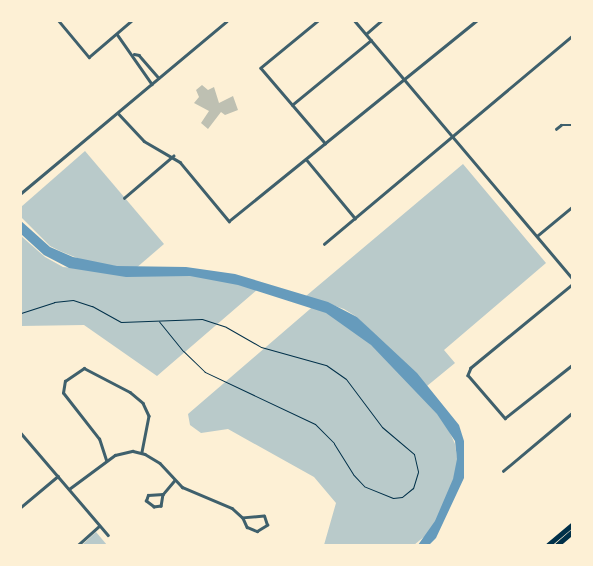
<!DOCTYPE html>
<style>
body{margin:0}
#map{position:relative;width:593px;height:566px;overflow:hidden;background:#fdf0d5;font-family:"Golos Text",sans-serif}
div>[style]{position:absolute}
.green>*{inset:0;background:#b9caca}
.water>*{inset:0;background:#669bbc}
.building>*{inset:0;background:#bec0b2}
.path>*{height:1px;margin:-0.5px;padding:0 0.5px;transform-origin:0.5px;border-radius:0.5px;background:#003049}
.minor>*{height:2.5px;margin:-1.25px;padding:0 1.25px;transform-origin:1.25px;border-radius:1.25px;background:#3f606c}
.tertiary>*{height:3px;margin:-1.5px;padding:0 1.5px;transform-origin:1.5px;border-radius:1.5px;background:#3f606c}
.motorway>*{height:4.5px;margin:-2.25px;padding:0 2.25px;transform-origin:2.25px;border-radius:2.25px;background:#003049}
span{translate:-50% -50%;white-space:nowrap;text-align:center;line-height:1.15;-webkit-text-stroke:4px #fdf0d5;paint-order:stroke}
.frame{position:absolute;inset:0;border:22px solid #fdf0d5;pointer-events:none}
</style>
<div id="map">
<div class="green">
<i style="clip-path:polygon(85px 151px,164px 244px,135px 269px,87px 262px,60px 251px,50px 246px,21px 217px,21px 207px)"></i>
<i style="clip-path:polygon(463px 164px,546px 263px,444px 350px,455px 363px,427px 386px,357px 317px,344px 309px,306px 296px)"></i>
<i style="clip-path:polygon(21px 236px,45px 257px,63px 267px,123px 273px,166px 273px,233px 280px,258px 289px,157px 376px,84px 325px,21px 326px)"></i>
<i style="clip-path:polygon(317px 303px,334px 308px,442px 415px,455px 444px,458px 464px,447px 500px,430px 532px,414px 545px,324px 545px,336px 503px,314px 477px,228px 429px,201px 433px,190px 425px,188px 414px)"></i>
<i style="clip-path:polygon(96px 532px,107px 545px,82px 545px)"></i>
</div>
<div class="water">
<i style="clip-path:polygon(21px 221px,50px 247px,73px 257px,117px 266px,186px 267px,235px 274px,328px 302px,357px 317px,417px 373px,459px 425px,464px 441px,464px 478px,436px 538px,429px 545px,418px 545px,435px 521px,453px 479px,457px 459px,455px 441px,437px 414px,371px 345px,326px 313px,238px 285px,190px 276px,126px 277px,69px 268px,44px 255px,21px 234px)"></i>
</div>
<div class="building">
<i style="clip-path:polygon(202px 85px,208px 90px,214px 87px,219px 103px,233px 96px,238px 110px,225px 115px,221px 112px,208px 129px,201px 123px,209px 111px,194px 103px,199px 97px,196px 90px)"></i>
</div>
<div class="path">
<i style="left:21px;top:313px;width:35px;rotate:-18deg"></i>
<i style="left:54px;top:302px;width:19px;rotate:-6deg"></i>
<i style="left:73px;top:300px;width:20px;rotate:18deg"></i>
<i style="left:92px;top:306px;width:33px;rotate:29deg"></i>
<i style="left:121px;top:322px;width:81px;rotate:-2.1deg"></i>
<i style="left:202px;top:319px;width:25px;rotate:18deg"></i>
<i style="left:226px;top:327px;width:40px;rotate:29.7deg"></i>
<i style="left:261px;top:347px;width:67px;rotate:15.5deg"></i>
<i style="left:326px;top:365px;width:24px;rotate:35deg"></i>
<i style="left:346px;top:379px;width:60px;rotate:53.1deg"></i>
<i style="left:382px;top:427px;width:42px;rotate:40.2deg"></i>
<i style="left:414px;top:454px;width:18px;rotate:77deg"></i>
<i style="left:418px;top:472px;width:17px;rotate:107deg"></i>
<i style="left:413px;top:488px;width:14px;rotate:141deg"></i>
<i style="left:402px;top:497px;width:9px;rotate:174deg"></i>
<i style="left:393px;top:498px;width:31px;rotate:-158deg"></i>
<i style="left:364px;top:486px;width:16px;rotate:-133deg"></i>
<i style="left:353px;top:474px;width:36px;rotate:-122deg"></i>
<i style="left:334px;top:443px;width:27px;rotate:-135deg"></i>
<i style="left:315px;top:424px;width:122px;rotate:-154.7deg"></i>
<i style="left:205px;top:372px;width:30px;rotate:-136deg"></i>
<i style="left:183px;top:351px;width:38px;rotate:-129deg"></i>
</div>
<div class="minor">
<i style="left:59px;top:21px;width:47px;rotate:50.2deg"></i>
<i style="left:89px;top:57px;width:55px;rotate:-40.6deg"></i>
<i style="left:318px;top:21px;width:74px;rotate:140.5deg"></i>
<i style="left:261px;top:68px;width:99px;rotate:49.5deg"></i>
<i style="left:355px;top:21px;width:336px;rotate:49.8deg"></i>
<i style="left:117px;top:34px;width:61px;rotate:55deg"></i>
<i style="left:366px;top:34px;width:20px;rotate:-41deg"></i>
<i style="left:134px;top:54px;width:5px;rotate:11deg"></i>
<i style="left:139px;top:55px;width:30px;rotate:49deg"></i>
<i style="left:292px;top:105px;width:102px;rotate:-39.4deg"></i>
<i style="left:118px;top:113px;width:38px;rotate:47deg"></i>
<i style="left:144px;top:141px;width:42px;rotate:30.3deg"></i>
<i style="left:180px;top:162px;width:77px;rotate:50.3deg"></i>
<i style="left:229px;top:221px;width:318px;rotate:-39deg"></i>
<i style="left:556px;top:129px;width:6px;rotate:-39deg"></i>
<i style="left:561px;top:125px;width:11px"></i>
<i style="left:306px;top:159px;width:77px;rotate:50.3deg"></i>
<i style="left:124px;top:198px;width:65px;rotate:-40.6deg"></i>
<i style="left:537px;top:236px;width:45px;rotate:-39.6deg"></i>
<i style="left:324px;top:244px;width:324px;rotate:-40deg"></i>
<i style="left:572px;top:285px;width:131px;rotate:140.6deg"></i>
<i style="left:471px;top:368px;width:8px;rotate:113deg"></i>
<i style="left:468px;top:375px;width:57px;rotate:49.3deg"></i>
<i style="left:505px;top:418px;width:85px;rotate:-38.3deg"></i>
<i style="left:21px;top:433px;width:134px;rotate:49.5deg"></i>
<i style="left:106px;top:460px;width:22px;rotate:-108deg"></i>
<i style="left:99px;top:439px;width:58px;rotate:-128deg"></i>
<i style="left:63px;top:393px;width:12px;rotate:-81deg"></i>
<i style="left:65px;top:381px;width:23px;rotate:-34deg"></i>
<i style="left:84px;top:368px;width:52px;rotate:27.6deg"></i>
<i style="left:130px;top:392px;width:17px;rotate:40deg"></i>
<i style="left:143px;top:403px;width:14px;rotate:65deg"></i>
<i style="left:149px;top:416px;width:37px;rotate:101deg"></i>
<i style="left:503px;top:471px;width:90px;rotate:-40deg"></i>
<i style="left:69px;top:489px;width:57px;rotate:-36.5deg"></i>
<i style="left:115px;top:455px;width:18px;rotate:-13deg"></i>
<i style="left:133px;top:451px;width:12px;rotate:14deg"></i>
<i style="left:145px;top:454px;width:17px;rotate:31deg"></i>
<i style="left:160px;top:463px;width:33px;rotate:47deg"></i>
<i style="left:182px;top:487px;width:54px;rotate:22.8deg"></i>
<i style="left:232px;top:508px;width:15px;rotate:42deg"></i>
<i style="left:243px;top:518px;width:10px;rotate:66deg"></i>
<i style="left:247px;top:527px;width:11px;rotate:22deg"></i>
<i style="left:257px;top:531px;width:12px;rotate:-31deg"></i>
<i style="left:267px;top:525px;width:9px;rotate:-108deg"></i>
<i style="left:264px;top:516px;width:21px;rotate:175deg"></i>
<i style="left:163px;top:494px;width:12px;rotate:99deg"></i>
<i style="left:161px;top:506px;width:7px;rotate:172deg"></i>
<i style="left:154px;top:507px;width:10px;rotate:-143deg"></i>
<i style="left:146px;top:501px;width:6px;rotate:-72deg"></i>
<i style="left:148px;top:495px;width:15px;rotate:-4deg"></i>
<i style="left:163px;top:494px;width:17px;rotate:-50deg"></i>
<i style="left:21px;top:507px;width:48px;rotate:-40deg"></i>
<i style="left:78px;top:545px;width:28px;rotate:-42deg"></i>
</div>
<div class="tertiary">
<i style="left:21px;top:193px;width:268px;rotate:-39.9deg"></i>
</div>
<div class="motorway">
<i style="left:548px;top:545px;width:31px;rotate:-40deg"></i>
<i style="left:557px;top:545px;width:20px;rotate:-41deg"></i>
</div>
<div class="frame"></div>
</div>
